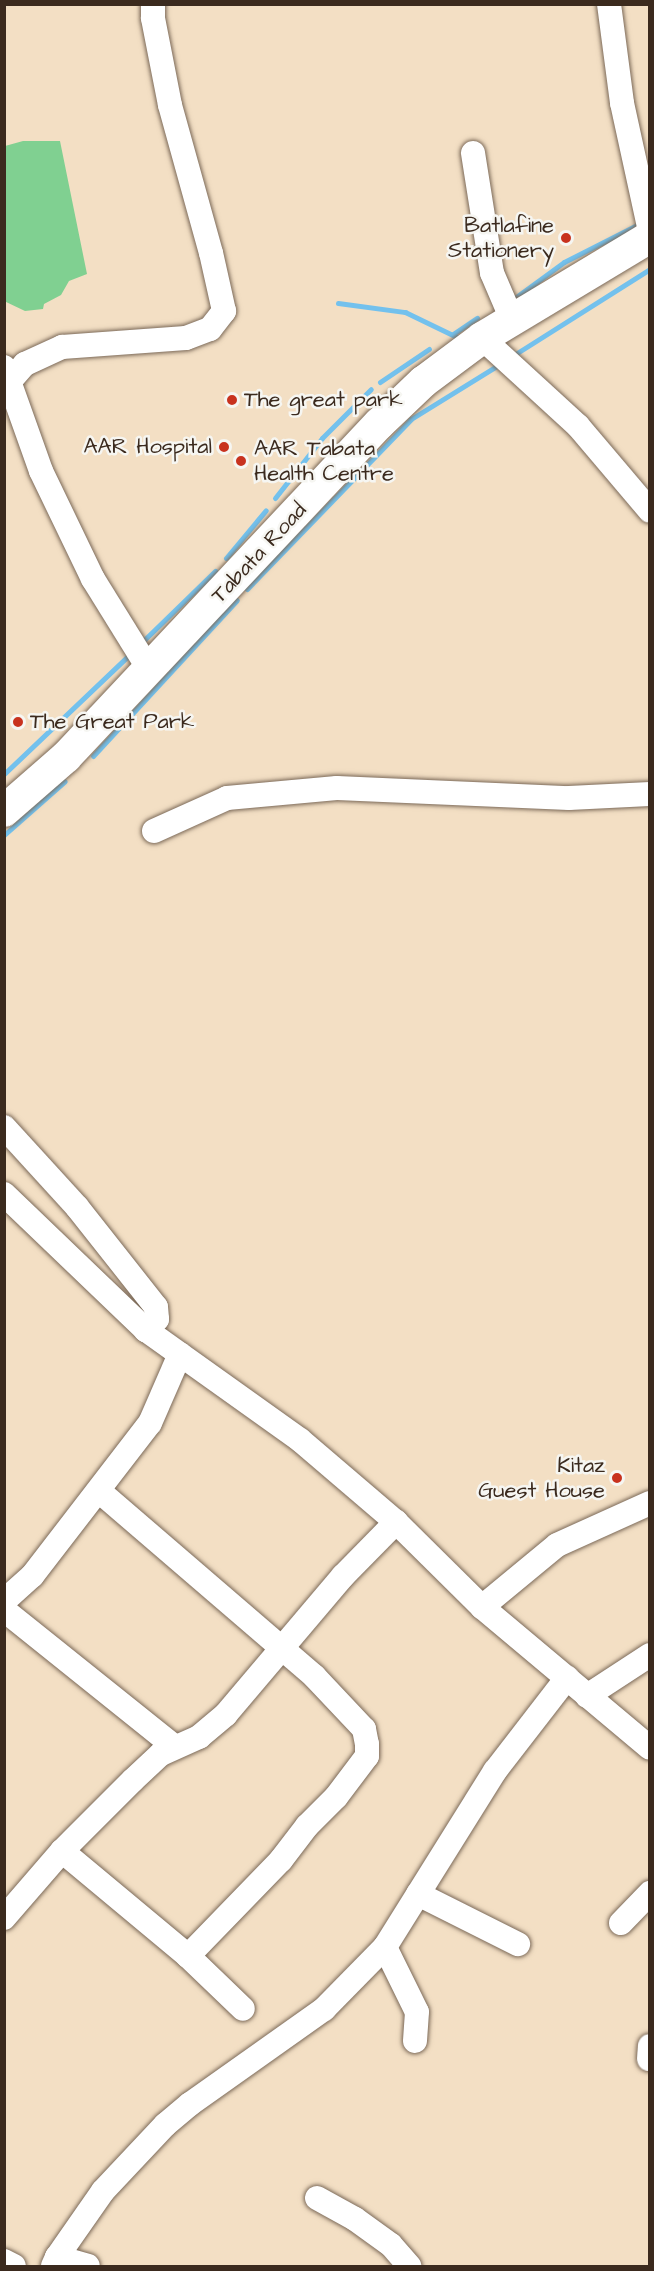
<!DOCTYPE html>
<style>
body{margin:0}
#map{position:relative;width:654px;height:2271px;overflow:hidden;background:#f3dfc4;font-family:"Architects Daughter",sans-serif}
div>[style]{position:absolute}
.green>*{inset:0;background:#80d091}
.stream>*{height:5px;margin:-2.5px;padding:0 2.5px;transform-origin:2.5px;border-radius:2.5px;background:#73c1ed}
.roads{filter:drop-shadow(0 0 2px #7b6958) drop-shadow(0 0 2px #7b6958)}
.minor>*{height:24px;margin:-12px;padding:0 12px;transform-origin:12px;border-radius:12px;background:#fff}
.major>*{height:32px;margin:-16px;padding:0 16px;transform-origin:16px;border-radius:16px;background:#fff}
.dots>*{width:16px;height:16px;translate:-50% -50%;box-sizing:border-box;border:3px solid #f6f6f2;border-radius:50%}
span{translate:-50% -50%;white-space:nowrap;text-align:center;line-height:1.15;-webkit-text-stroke:5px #f6f6f2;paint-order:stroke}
.poi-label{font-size:22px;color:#3b2a1e}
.right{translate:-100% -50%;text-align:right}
.left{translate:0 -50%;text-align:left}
.street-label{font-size:22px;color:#3b2a1e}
.frame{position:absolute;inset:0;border:6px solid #3b2a1e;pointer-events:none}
</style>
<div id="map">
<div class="green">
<i style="clip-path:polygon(23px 141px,60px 141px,87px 274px,69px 281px,61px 295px,44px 304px,43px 309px,25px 311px,4px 301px,5px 146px)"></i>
</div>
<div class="stream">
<i style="left:512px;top:300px;width:64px;rotate:-36.2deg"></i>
<i style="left:564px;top:262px;width:89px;rotate:-26.9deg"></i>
<i style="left:338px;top:303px;width:68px;rotate:7.7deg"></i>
<i style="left:405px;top:312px;width:62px;rotate:25.7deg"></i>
<i style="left:453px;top:334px;width:29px;rotate:-34deg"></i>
<i style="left:517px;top:353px;width:157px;rotate:-32.3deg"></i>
<i style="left:380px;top:382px;width:59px;rotate:-34deg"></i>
<i style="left:275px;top:498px;width:76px;rotate:-51.9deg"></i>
<i style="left:322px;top:438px;width:69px;rotate:-45deg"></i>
<i style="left:226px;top:558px;width:62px;rotate:-50.2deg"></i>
<i style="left:247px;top:589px;width:236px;rotate:-46deg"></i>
<i style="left:411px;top:419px;width:102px;rotate:-31.8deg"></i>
<i style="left:498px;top:365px;width:3px;rotate:-135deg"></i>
<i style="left:140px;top:644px;width:105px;rotate:-44.2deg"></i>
<i style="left:93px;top:756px;width:212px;rotate:-47.3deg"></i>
<i style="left:4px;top:774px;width:175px;rotate:-43.6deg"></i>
<i style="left:4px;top:835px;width:81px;rotate:-41.5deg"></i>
</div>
<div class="roads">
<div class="minor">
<i style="left:609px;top:4px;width:100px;rotate:82.5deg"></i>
<i style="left:622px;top:103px;width:131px;rotate:77.7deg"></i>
<i style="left:473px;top:153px;width:121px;rotate:81deg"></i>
<i style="left:492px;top:273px;width:53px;rotate:66.8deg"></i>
<i style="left:482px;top:338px;width:130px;rotate:42.5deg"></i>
<i style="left:578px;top:426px;width:111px;rotate:49.7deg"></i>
<i style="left:4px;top:367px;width:110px;rotate:70.4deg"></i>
<i style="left:41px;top:471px;width:120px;rotate:64.3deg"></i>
<i style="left:93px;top:579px;width:108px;rotate:58.2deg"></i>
<i style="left:10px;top:381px;width:23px;rotate:-49deg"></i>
<i style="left:25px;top:364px;width:41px;rotate:-24.7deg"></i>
<i style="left:62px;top:347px;width:124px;rotate:-4.2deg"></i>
<i style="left:186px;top:338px;width:26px;rotate:-21deg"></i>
<i style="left:210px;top:329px;width:23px;rotate:-52deg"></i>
<i style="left:224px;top:311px;width:59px;rotate:-102.6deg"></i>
<i style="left:211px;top:253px;width:154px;rotate:-105.5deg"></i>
<i style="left:170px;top:105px;width:89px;rotate:-101.1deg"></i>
<i style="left:153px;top:18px;width:14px;rotate:-90deg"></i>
<i style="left:154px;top:831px;width:80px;rotate:-24.3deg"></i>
<i style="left:227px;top:798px;width:110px;rotate:-5.2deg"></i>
<i style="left:337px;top:788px;width:232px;rotate:2.5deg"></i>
<i style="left:569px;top:798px;width:81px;rotate:-2.8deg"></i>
<i style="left:4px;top:1127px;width:108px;rotate:47.6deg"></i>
<i style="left:77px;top:1207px;width:127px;rotate:51.7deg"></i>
<i style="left:156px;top:1307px;width:12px;rotate:85deg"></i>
<i style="left:157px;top:1319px;width:16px;rotate:135deg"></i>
<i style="left:4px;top:1194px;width:197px;rotate:43.8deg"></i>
<i style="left:146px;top:1330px;width:189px;rotate:35.5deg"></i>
<i style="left:300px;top:1440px;width:126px;rotate:40.5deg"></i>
<i style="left:396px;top:1522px;width:121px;rotate:44.7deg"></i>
<i style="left:482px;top:1607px;width:219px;rotate:40deg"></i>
<i style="left:99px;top:1491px;width:284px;rotate:40.7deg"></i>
<i style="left:314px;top:1676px;width:73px;rotate:46.7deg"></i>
<i style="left:364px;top:1729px;width:15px;rotate:79deg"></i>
<i style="left:367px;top:1744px;width:12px;rotate:90deg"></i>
<i style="left:367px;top:1756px;width:51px;rotate:127.1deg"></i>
<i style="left:336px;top:1797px;width:41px;rotate:135deg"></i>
<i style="left:307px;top:1826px;width:43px;rotate:127.4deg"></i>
<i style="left:281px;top:1860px;width:134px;rotate:134.1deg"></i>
<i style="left:4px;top:1601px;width:38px;rotate:-42deg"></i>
<i style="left:32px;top:1576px;width:193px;rotate:-52.4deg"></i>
<i style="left:150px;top:1423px;width:75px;rotate:-66.5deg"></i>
<i style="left:482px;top:1607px;width:97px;rotate:-39.6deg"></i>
<i style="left:557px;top:1545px;width:102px;rotate:-24.3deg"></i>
<i style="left:4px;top:1610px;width:218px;rotate:38.7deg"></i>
<i style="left:587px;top:1696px;width:75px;rotate:-33.1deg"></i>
<i style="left:62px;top:1851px;width:164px;rotate:39.8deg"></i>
<i style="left:188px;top:1956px;width:76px;rotate:43.9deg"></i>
<i style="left:418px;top:1894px;width:112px;rotate:26.6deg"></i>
<i style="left:4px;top:1918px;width:89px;rotate:-49.1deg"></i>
<i style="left:62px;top:1851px;width:100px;rotate:-45deg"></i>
<i style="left:133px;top:1780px;width:38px;rotate:-43deg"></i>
<i style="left:161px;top:1754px;width:42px;rotate:-24.1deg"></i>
<i style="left:199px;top:1737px;width:35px;rotate:-40deg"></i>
<i style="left:226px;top:1714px;width:181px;rotate:-49.7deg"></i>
<i style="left:343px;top:1576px;width:76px;rotate:-45.5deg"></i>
<i style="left:621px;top:1923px;width:42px;rotate:-46deg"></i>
<i style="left:385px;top:1947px;width:72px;rotate:63.8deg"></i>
<i style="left:417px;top:2012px;width:29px;rotate:94deg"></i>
<i style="left:649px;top:2059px;width:13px;rotate:-86deg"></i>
<i style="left:317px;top:2198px;width:43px;rotate:28.9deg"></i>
<i style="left:355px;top:2219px;width:44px;rotate:35.8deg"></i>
<i style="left:391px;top:2245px;width:28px;rotate:49deg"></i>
<i style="left:57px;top:2257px;width:32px;rotate:16deg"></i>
<i style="left:4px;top:2261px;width:11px;rotate:27deg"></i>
<i style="left:53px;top:2266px;width:10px;rotate:-66deg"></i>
<i style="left:57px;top:2257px;width:80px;rotate:-55.1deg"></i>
<i style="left:103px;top:2191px;width:91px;rotate:-46.8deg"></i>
<i style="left:165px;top:2125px;width:33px;rotate:-40deg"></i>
<i style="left:190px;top:2104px;width:164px;rotate:-35.3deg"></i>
<i style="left:324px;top:2009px;width:87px;rotate:-45.5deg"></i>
<i style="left:385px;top:1947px;width:208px;rotate:-58deg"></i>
<i style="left:495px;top:1771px;width:118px;rotate:-52.3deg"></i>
</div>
<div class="major">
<i style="left:4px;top:811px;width:82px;rotate:-41.1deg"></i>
<i style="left:66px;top:757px;width:457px;rotate:-46.8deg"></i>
<i style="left:379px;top:424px;width:61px;rotate:-43.7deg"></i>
<i style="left:423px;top:382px;width:74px;rotate:-36.7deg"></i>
<i style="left:482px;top:338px;width:196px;rotate:-31deg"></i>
</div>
</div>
<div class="dots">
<i style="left:566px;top:238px;background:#c8321e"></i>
<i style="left:232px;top:400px;background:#c8321e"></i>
<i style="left:224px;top:447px;background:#c8321e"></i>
<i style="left:241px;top:461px;background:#c8321e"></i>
<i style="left:18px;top:722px;background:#c8321e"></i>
<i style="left:617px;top:1478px;background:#c8321e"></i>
</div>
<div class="poi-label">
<span class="right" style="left:554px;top:238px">Batlafine<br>Stationery</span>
<span class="left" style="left:244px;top:400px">The great park</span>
<span class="right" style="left:212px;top:447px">AAR Hospital</span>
<span class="left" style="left:254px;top:461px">AAR Tabata<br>Health Centre</span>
<span class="left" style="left:30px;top:722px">The Great Park</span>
<span class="right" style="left:605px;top:1478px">Kitaz<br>Guest House</span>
</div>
<div class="street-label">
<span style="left:259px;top:553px;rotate:-47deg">Tabata Road</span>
</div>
<div class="frame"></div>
</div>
